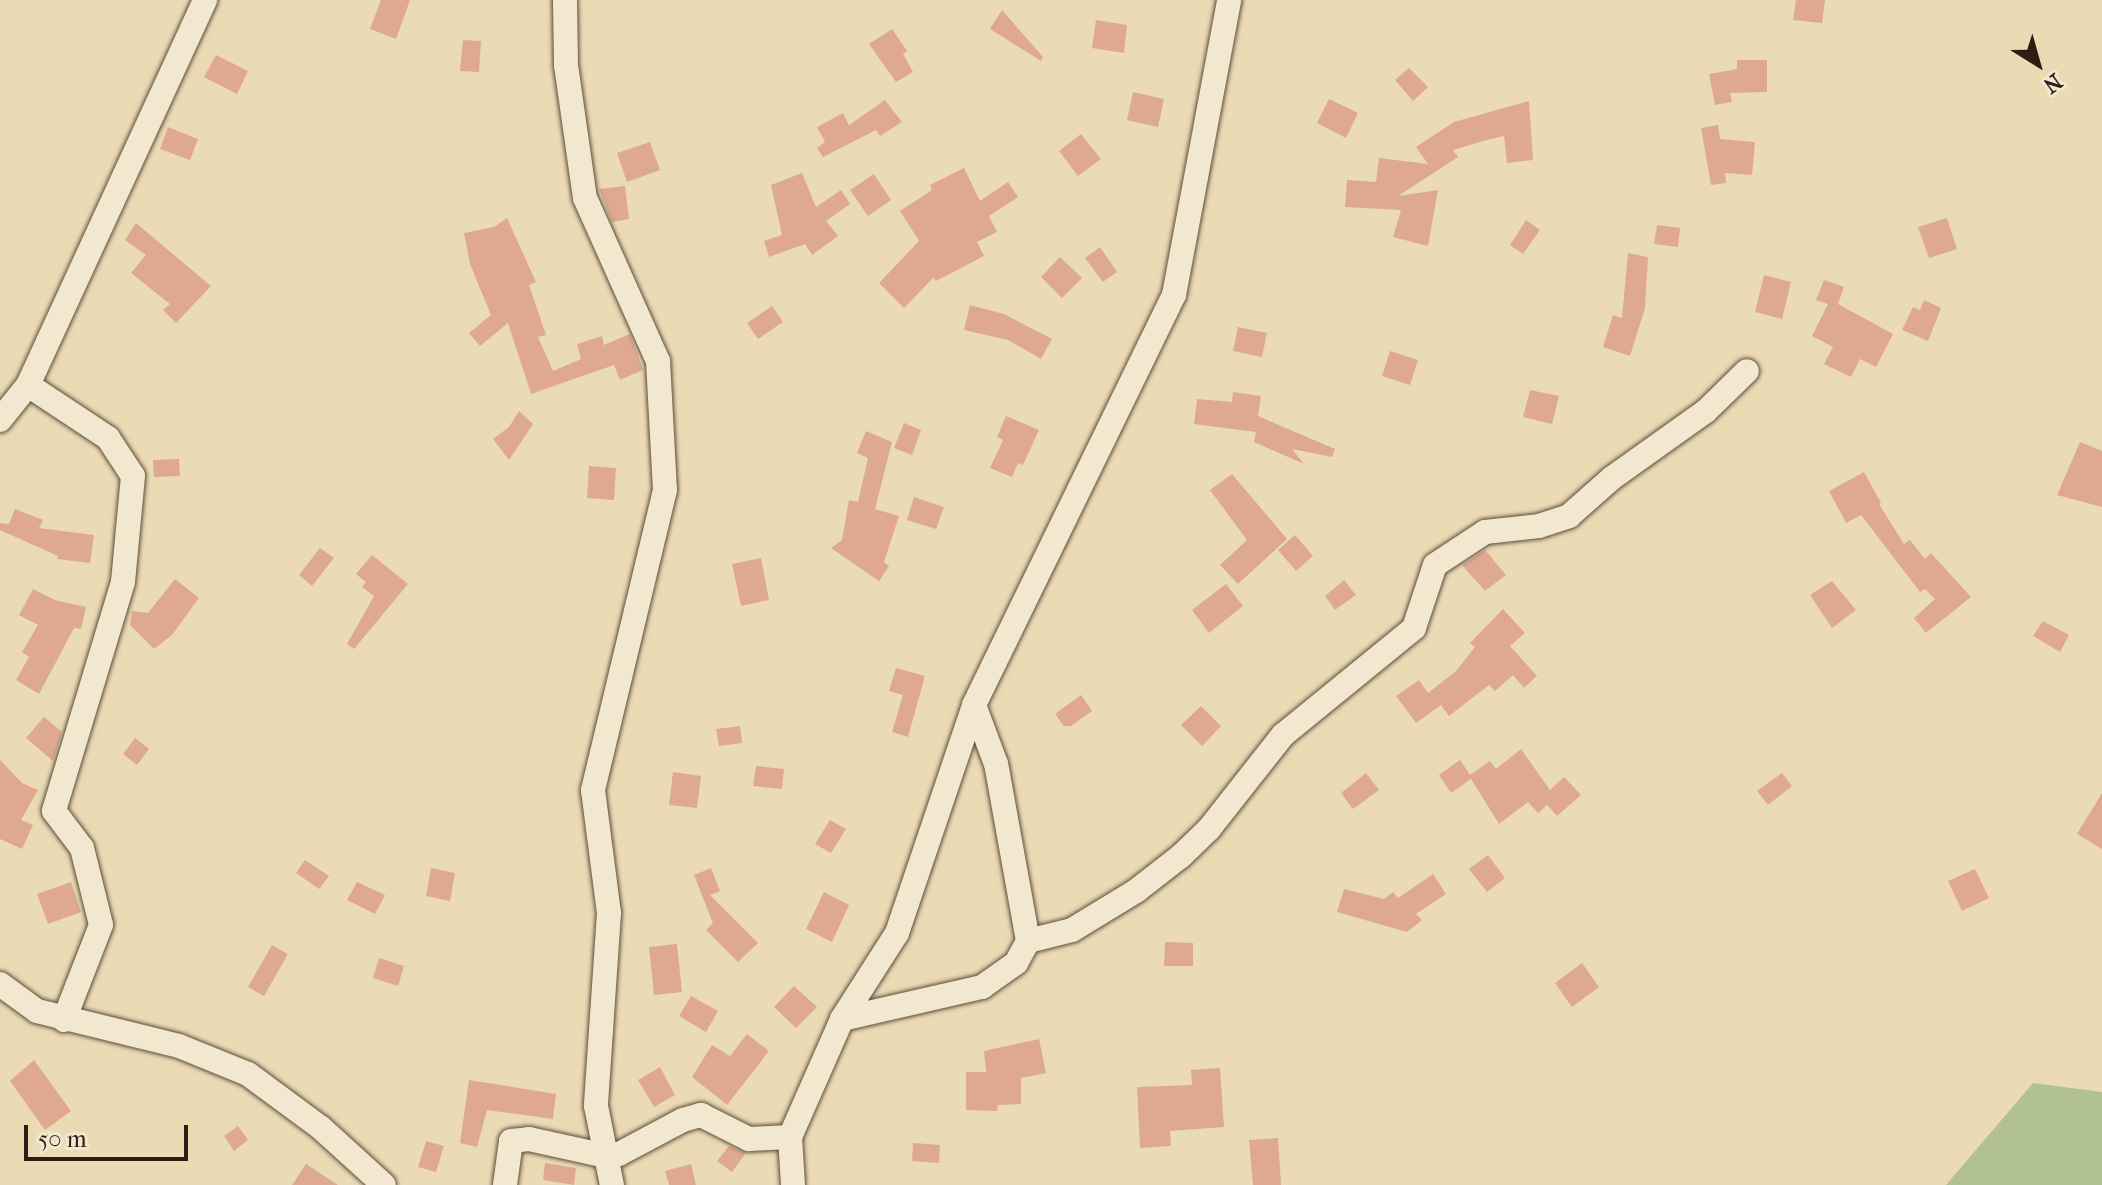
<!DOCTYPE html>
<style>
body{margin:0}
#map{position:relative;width:2102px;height:1185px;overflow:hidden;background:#ebdbb5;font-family:"IM FELL French Canon",serif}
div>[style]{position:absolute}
.green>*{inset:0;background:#b1c193}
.building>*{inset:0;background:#dea990}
.roads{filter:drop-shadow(0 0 2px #5e4c3c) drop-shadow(0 0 2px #5e4c3c)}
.minor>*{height:24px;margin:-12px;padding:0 12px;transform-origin:12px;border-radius:12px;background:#f2e8cf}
span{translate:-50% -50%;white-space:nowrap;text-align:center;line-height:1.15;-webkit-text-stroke:8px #f2e8cf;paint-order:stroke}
.north{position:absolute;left:1998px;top:24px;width:80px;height:80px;-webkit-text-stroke:6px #f2e8cf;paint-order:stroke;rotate:143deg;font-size:22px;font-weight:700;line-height:32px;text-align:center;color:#2f1d14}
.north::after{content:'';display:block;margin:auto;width:28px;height:36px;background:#2f1d14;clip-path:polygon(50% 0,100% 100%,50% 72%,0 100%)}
.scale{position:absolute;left:24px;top:1125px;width:164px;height:36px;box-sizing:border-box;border:4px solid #2f1d14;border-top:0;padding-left:10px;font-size:24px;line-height:28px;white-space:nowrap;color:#2f1d14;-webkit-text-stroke:6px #f2e8cf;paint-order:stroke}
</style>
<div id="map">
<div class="green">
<i style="clip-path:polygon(2033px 1083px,2102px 1092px,2102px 1185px,1946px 1185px)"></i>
</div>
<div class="building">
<i style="clip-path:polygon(381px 0,410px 0,396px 39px,370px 29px)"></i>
<i style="clip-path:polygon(1796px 0,1825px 0,1822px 23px,1793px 20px)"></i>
<i style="clip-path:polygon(1002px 10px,1043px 57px,1041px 61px,990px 29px)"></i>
<i style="clip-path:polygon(1096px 20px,1127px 25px,1124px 53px,1092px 48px)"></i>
<i style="clip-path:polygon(892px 29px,907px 51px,903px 54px,913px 72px,896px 82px,869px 44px)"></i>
<i style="clip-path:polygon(463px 40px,481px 41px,479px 72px,460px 71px)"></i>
<i style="clip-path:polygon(216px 55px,248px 71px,237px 94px,204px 77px)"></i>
<i style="clip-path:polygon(1737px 60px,1767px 60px,1767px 92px,1730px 93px,1732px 102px,1715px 105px,1709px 74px,1737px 69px)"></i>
<i style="clip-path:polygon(1409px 68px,1428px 87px,1413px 101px,1395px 80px)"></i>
<i style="clip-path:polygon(1133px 92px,1164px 99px,1158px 127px,1127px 120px)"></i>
<i style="clip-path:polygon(1329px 99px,1358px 113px,1346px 138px,1317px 123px)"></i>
<i style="clip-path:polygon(885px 100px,902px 122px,880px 136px,876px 130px,823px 157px,817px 148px,825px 142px,817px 127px,843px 113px,849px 125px)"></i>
<i style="clip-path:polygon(1529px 101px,1533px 160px,1507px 163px,1504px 136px,1483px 141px,1453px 150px,1458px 157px,1398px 196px,1438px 190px,1428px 246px,1393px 237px,1401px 210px,1345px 207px,1347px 180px,1376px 182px,1379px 158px,1428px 164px,1416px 147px,1454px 122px)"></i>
<i style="clip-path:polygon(1718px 125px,1720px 139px,1755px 142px,1752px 175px,1725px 173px,1726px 183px,1711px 185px,1701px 128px)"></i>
<i style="clip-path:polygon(168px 127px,198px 139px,190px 160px,160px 149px)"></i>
<i style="clip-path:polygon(1081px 134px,1101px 159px,1078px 176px,1059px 151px)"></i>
<i style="clip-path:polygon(650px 142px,660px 170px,627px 182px,617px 153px)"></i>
<i style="clip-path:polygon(964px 168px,980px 201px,1008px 182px,1018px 197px,989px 216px,997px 232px,977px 242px,984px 256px,936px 281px,933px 278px,904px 308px,879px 283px,919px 241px,900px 211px,932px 190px,930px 185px)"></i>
<i style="clip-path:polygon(802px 173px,816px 207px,841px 190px,850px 204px,826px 221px,838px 236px,812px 255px,805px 244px,769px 257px,764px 241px,782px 235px,771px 185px)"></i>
<i style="clip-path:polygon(874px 174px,891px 200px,868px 216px,850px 190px)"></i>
<i style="clip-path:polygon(625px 186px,629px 219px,612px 222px,599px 189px)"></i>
<i style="clip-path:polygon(507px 218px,536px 282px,529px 285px,546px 335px,538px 337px,553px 371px,581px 359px,577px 344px,602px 336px,604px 345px,630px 334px,643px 370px,620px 380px,614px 365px,531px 394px,508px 323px,480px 346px,469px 333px,491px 315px,470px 264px,464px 233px,494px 227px)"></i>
<i style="clip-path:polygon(1947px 218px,1957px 249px,1929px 258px,1918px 227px)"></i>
<i style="clip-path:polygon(1526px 220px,1540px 230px,1523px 254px,1510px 245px)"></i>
<i style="clip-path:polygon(136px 223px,211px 286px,176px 323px,163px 310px,170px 304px,131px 273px,146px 255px,125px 240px)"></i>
<i style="clip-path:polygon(1657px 225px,1680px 228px,1678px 247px,1654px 244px)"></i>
<i style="clip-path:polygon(1100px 247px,1117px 272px,1103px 282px,1085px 258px)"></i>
<i style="clip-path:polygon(1628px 253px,1648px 257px,1645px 308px,1630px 356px,1603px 347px,1613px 315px,1622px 318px)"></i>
<i style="clip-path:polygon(1060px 257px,1082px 278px,1062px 298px,1041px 277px)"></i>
<i style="clip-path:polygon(1764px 275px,1791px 282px,1782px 319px,1755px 312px)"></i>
<i style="clip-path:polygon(1824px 280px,1844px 287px,1838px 304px,1893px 334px,1876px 367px,1860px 359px,1851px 377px,1824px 364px,1833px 347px,1812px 336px,1828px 304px,1816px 300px)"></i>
<i style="clip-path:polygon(1924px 300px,1941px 308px,1928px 341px,1902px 330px,1913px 307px,1920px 310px)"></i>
<i style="clip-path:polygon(970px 305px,1004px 314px,1052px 339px,1041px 359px,1008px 340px,964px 330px)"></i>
<i style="clip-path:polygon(772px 306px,783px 322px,758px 339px,747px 323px)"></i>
<i style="clip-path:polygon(1238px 327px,1267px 333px,1262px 357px,1233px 351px)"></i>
<i style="clip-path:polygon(1390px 351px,1418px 360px,1410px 385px,1382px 376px)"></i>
<i style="clip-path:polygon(1530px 390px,1559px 396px,1552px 424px,1523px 417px)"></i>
<i style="clip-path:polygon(1233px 392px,1261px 396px,1258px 416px,1335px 449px,1332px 457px,1292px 449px,1304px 464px,1254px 442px,1256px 432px,1194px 424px,1197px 399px,1232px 402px)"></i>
<i style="clip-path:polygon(519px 411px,533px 424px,509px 460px,493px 439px,509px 427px)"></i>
<i style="clip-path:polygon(1006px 416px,1039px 430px,1023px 465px,1018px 463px,1012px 477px,990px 468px,1003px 440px,997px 437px)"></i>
<i style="clip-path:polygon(904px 423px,921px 430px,912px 455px,894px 448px)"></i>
<i style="clip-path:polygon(866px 431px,892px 442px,875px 509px,899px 516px,884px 562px,889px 566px,879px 581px,831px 548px,842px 540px,849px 500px,858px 502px,868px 458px,857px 453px)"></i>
<i style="clip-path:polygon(2080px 442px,2102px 451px,2102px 507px,2057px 495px)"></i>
<i style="clip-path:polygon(179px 459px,180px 476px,154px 477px,153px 460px)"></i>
<i style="clip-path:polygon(589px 466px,616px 468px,614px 500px,587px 498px)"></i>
<i style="clip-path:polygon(1864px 472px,1881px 503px,1879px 504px,1904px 544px,1910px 540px,1925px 559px,1931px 553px,1971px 597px,1926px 633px,1914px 618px,1935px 599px,1925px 589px,1920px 592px,1861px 515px,1846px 523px,1829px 491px)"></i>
<i style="clip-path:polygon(1232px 474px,1287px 539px,1238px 584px,1220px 565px,1247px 540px,1210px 490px)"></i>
<i style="clip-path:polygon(914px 497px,944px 507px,936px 529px,907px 520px)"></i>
<i style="clip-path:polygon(15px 509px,43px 520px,39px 528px,94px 535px,90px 563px,57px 559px,58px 556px,0 530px,0 523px,9px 524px)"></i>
<i style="clip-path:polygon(1295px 535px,1313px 556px,1296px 571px,1278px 550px)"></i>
<i style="clip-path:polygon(320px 548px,334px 558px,312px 586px,299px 575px)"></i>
<i style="clip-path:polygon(1485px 550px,1506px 575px,1485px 591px,1462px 565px)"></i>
<i style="clip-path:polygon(372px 555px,408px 584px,354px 649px,347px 644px,374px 596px,362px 587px,366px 582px,356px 574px)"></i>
<i style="clip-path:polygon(761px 558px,769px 600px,741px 606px,732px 564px)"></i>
<i style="clip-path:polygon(175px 579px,199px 598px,172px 635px,154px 649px,130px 625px,132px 611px,148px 613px)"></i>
<i style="clip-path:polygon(1344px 580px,1356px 595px,1335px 610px,1325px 596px)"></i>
<i style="clip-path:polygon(1832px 581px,1856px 610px,1832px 628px,1810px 595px)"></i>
<i style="clip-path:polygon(1226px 584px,1243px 606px,1209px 633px,1192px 610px)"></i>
<i style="clip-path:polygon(33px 589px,55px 600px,86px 607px,81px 629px,74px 628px,39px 694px,16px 680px,29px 657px,22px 652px,38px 625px,19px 615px)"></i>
<i style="clip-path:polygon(1503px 609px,1525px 633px,1510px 646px,1537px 676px,1524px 688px,1513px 675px,1495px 691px,1489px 685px,1449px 716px,1441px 705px,1416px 723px,1396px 696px,1419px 680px,1428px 693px,1456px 671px,1475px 647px,1470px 643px)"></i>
<i style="clip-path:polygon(2043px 621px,2069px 635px,2060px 652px,2033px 636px)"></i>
<i style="clip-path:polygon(896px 668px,925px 676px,908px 737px,892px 732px,903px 695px,889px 691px)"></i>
<i style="clip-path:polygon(1081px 695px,1092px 711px,1071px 726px,1064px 726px,1055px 714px)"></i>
<i style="clip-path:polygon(1201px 706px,1221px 726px,1202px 746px,1181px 725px)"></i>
<i style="clip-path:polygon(44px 717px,62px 732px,53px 761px,26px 738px)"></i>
<i style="clip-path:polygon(740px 726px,742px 743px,719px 746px,716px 729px)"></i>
<i style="clip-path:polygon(135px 738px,149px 749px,137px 765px,123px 754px)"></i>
<i style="clip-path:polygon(1521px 749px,1550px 790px,1564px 777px,1581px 795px,1557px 816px,1547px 805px,1538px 813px,1528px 802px,1499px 824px,1471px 779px,1451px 793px,1439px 775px,1460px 760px,1470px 775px,1490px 761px,1496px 769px)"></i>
<i style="clip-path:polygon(0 760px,22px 783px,38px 790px,21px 820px,33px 825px,22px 849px,0 839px)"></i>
<i style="clip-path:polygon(756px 766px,784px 769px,782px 789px,753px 786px)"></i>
<i style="clip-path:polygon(673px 772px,701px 776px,697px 808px,669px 805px)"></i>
<i style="clip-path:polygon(1366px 773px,1379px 790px,1353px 809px,1341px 793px)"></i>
<i style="clip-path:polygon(1782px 773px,1792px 786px,1768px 805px,1757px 791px)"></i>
<i style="clip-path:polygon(2102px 793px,2102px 849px,2077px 834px)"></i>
<i style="clip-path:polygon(830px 820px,846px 829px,831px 853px,815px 844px)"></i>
<i style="clip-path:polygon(1488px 855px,1505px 878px,1487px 892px,1469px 869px)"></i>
<i style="clip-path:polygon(305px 860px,329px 876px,319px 889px,296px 873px)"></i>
<i style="clip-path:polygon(431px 868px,455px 873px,450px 901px,426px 896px)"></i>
<i style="clip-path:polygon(711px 868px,720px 891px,710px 895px,758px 943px,738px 962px,706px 930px,713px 923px,694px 875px)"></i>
<i style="clip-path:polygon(1975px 869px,1989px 898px,1962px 911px,1948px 881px)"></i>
<i style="clip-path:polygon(1433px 874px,1446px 894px,1416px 914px,1422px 920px,1407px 932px,1337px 912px,1344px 889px,1384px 899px,1393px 892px,1398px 898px)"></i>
<i style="clip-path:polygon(71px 882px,81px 912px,48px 924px,37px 894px)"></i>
<i style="clip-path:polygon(357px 882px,385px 895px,375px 914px,347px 900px)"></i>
<i style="clip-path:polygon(824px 892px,849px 905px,832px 942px,806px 929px)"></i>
<i style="clip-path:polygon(1165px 942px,1193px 943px,1193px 966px,1164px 966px)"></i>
<i style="clip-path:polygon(677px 944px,682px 992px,654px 995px,649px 947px)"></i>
<i style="clip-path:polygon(272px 945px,288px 954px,264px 996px,248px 987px)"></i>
<i style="clip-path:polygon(379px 958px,404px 966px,398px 986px,373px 978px)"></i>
<i style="clip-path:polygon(1582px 963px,1599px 987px,1572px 1007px,1555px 983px)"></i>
<i style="clip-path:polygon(794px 986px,817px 1007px,796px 1028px,774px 1007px)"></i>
<i style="clip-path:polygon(691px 996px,718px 1011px,706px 1032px,679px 1016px)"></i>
<i style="clip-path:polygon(747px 1034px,769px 1051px,727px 1105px,692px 1077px,712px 1045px,730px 1056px)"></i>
<i style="clip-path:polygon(1039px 1039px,1046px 1073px,1021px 1078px,1021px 1104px,998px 1105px,997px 1111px,966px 1110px,966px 1072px,986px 1072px,984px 1051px)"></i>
<i style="clip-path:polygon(34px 1060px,71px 1111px,45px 1130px,10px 1081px)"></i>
<i style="clip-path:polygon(660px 1067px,675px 1095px,654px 1107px,638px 1080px)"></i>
<i style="clip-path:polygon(1220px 1068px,1224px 1127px,1170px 1131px,1171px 1146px,1140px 1148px,1137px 1087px,1192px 1085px,1191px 1070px)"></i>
<i style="clip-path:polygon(469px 1080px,556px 1094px,553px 1119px,487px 1110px,477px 1147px,460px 1143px)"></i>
<i style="clip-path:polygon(238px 1126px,248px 1140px,234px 1151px,224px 1136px)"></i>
<i style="clip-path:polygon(1278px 1138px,1281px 1185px,1253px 1185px,1249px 1140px)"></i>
<i style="clip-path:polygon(426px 1141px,444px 1146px,436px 1172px,418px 1167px)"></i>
<i style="clip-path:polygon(913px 1143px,940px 1145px,939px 1163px,912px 1161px)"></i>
<i style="clip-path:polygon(729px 1146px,746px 1153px,732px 1172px,717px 1161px)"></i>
<i style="clip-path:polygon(545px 1163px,576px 1168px,574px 1185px,543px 1180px)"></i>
<i style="clip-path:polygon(306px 1164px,338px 1185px,292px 1185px)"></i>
<i style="clip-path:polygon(691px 1164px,696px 1185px,669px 1185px,665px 1171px)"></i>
</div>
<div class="roads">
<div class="minor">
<i style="left:565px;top:0;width:65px;rotate:89.1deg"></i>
<i style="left:566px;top:65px;width:134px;rotate:81.9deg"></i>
<i style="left:585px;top:198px;width:179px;rotate:65.9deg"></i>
<i style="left:658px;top:361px;width:129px;rotate:86.9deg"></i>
<i style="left:665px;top:490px;width:309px;rotate:103.5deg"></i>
<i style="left:593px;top:790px;width:124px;rotate:82.6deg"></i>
<i style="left:609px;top:913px;width:193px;rotate:93.9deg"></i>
<i style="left:596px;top:1106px;width:81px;rotate:78.6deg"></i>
<i style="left:28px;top:385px;width:96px;rotate:33.5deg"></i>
<i style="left:108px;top:438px;width:45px;rotate:56.7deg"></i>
<i style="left:133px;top:476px;width:106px;rotate:95.4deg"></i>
<i style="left:123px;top:582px;width:239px;rotate:106.8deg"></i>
<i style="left:54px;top:811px;width:46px;rotate:52.9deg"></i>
<i style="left:82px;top:848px;width:79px;rotate:76.1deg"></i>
<i style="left:101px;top:925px;width:102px;rotate:111.3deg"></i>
<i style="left:0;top:420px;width:45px;rotate:-51.3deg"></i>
<i style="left:28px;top:385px;width:424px;rotate:-65.3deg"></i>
<i style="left:1028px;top:941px;width:45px;rotate:-14deg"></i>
<i style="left:1072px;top:930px;width:75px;rotate:-31.4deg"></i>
<i style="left:1136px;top:891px;width:57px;rotate:-37.9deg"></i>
<i style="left:1181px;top:856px;width:39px;rotate:-44deg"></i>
<i style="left:1209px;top:829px;width:120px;rotate:-51.8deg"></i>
<i style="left:1283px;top:735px;width:169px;rotate:-39.2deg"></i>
<i style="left:1414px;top:628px;width:66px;rotate:-71.6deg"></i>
<i style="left:1435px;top:565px;width:60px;rotate:-33.4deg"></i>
<i style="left:1485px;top:532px;width:54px;rotate:-6.3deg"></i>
<i style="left:1539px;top:526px;width:32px;rotate:-18deg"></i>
<i style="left:1569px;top:516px;width:57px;rotate:-41.5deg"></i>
<i style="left:1612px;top:478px;width:115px;rotate:-35.5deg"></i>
<i style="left:1706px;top:411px;width:57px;rotate:-44.3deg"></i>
<i style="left:0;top:984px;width:46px;rotate:36.1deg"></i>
<i style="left:37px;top:1011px;width:146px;rotate:13.8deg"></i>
<i style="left:179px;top:1046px;width:74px;rotate:22.1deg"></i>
<i style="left:248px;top:1074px;width:89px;rotate:36.4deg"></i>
<i style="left:320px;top:1127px;width:86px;rotate:42.2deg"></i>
<i style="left:842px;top:1019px;width:144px;rotate:-12.9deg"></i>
<i style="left:982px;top:987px;width:42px;rotate:-35.2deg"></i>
<i style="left:1016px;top:963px;width:25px;rotate:-61deg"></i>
<i style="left:1028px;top:941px;width:180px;rotate:-100.2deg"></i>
<i style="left:996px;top:764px;width:63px;rotate:-110.4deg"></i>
<i style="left:505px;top:1185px;width:44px;rotate:-82.2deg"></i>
<i style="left:511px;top:1141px;width:18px;rotate:-6deg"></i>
<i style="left:529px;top:1139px;width:79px;rotate:12.4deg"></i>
<i style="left:606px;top:1156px;width:13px;rotate:-9deg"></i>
<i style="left:619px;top:1154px;width:72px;rotate:-28deg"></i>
<i style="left:683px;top:1120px;width:19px;rotate:-16deg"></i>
<i style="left:701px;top:1115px;width:54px;rotate:26.6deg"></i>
<i style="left:749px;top:1139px;width:41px;rotate:-2.8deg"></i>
<i style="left:793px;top:1185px;width:48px;rotate:-93.6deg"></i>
<i style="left:790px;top:1137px;width:129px;rotate:-66.2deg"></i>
<i style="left:842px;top:1019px;width:102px;rotate:-57.4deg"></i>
<i style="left:897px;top:933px;width:241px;rotate:-71.3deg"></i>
<i style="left:974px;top:705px;width:456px;rotate:-64deg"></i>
<i style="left:1174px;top:295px;width:300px;rotate:-79.4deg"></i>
</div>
</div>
<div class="north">N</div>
<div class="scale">50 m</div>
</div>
